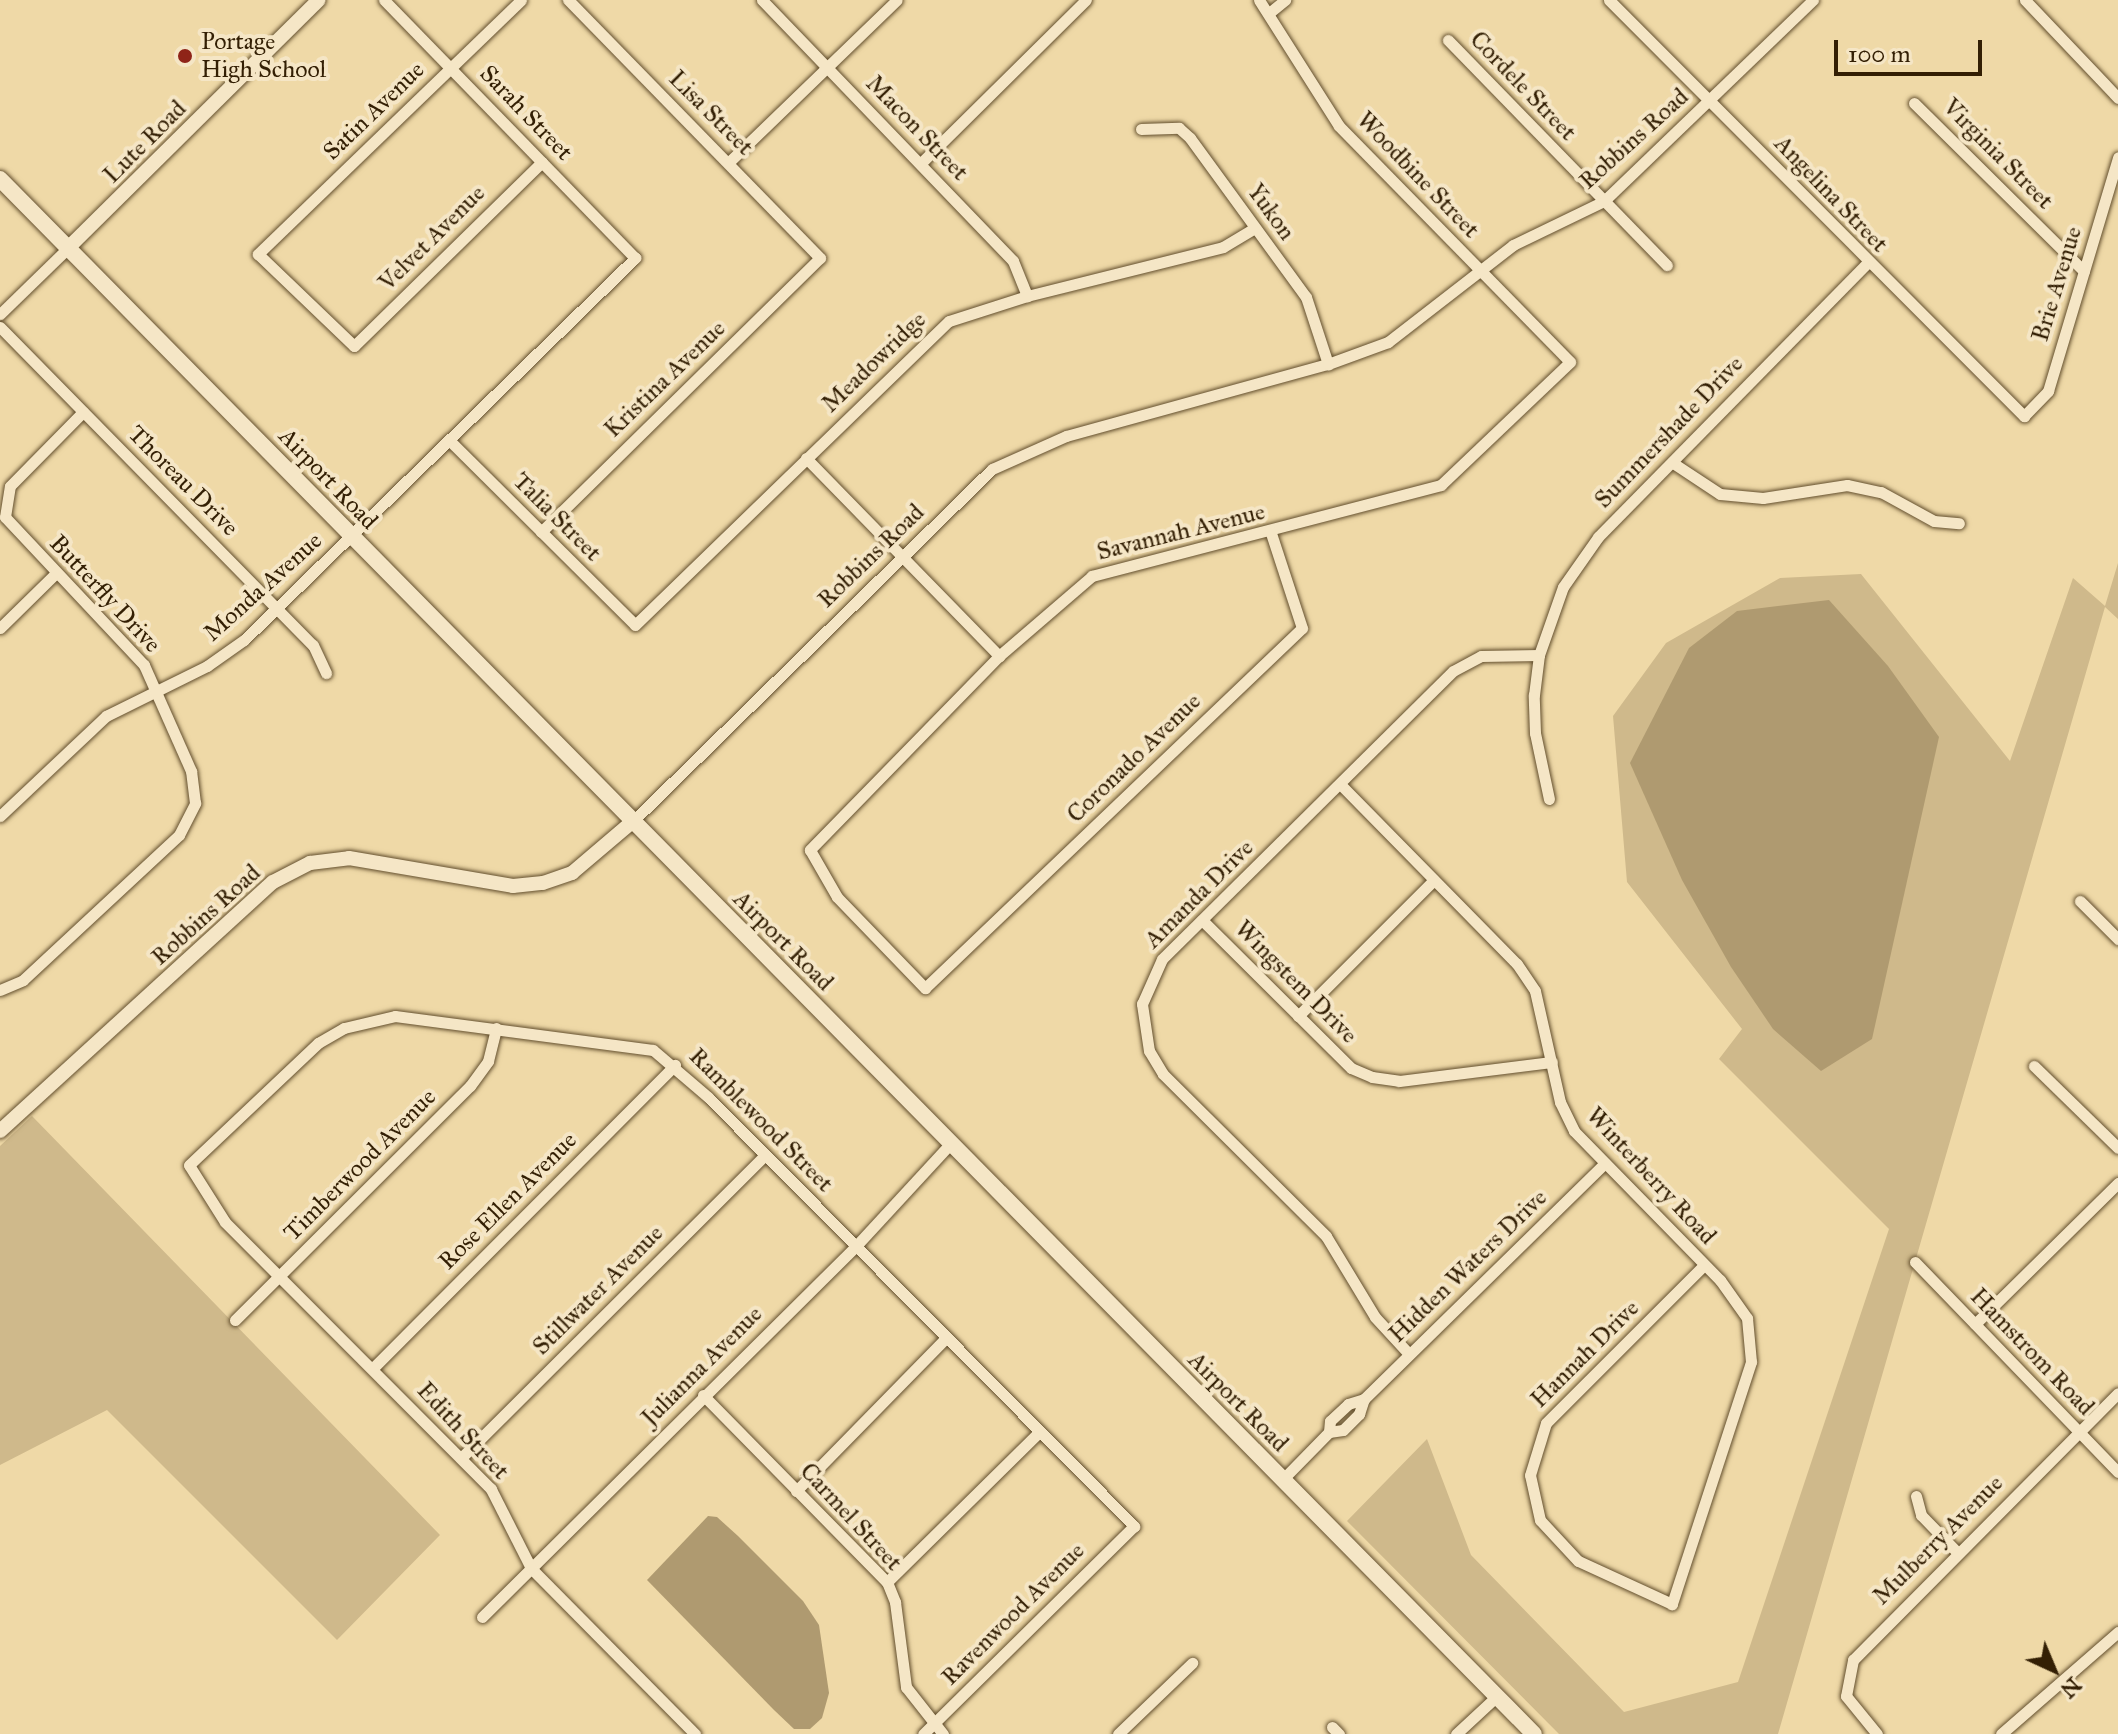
<!DOCTYPE html>
<style>
body{margin:0}
#map{position:relative;width:2118px;height:1734px;overflow:hidden;background:#efd9a7;font-family:"IM FELL Great Primer",serif}
div>[style]{position:absolute}
.green>*{inset:0;background:#cfb98b}
.water>*{inset:0;background:#af9a70}
.roads{filter:drop-shadow(0 0 2px #624e2d) drop-shadow(0 0 2px #624e2d)}
.minor>*{height:11px;margin:-5.5px;padding:0 5.5px;transform-origin:5.5px;border-radius:5.5px;background:#f5e6c6}
.tertiary>*{height:14px;margin:-7px;padding:0 7px;transform-origin:7px;border-radius:7px;background:#f5e6c6}
.secondary>*{height:16px;margin:-8px;padding:0 8px;transform-origin:8px;border-radius:8px;background:#f5e6c6}
.dots>*{width:22px;height:22px;translate:-50% -50%;box-sizing:border-box;border:4px solid #f5e6c6;border-radius:50%}
span{translate:-50% -50%;white-space:nowrap;text-align:center;line-height:1.15;-webkit-text-stroke:8px #f5e6c6;paint-order:stroke}
.poi-label{font-size:24px;color:#331f04}
.left{translate:0 -50%;text-align:left}
.street-label{font-size:24px;color:#331f04}
.north{position:absolute;left:2014px;top:1630px;width:80px;height:80px;-webkit-text-stroke:6px #f5e6c6;paint-order:stroke;rotate:136deg;font-size:22px;font-weight:700;line-height:32px;text-align:center;color:#331f04}
.north::after{content:'';display:block;margin:auto;width:28px;height:36px;background:#331f04;clip-path:polygon(50% 0,100% 100%,50% 72%,0 100%)}
.scale{position:absolute;left:1834px;top:40px;width:148px;height:36px;box-sizing:border-box;border:4px solid #331f04;border-top:0;padding-left:10px;font-size:24px;line-height:28px;white-space:nowrap;color:#331f04;-webkit-text-stroke:6px #f5e6c6;paint-order:stroke}
</style>
<div id="map">
<div class="green">
<i style="clip-path:polygon(2118px 563px,2118px 619px,2105px 607px,1778px 1734px,1559px 1734px,1347px 1521px,1427px 1439px,1471px 1555px,1624px 1712px,1738px 1682px,1889px 1229px,1719px 1059px,1742px 1029px,1627px 882px,1613px 716px,1666px 643px,1780px 578px,1861px 574px,2010px 761px,2073px 578px,2105px 606px)"></i>
<i style="clip-path:polygon(32px 1116px,440px 1535px,337px 1640px,107px 1410px,0 1465px,0 1146px)"></i>
</div>
<div class="water">
<i style="clip-path:polygon(1829px 600px,1888px 666px,1939px 737px,1872px 1039px,1821px 1071px,1773px 1029px,1731px 967px,1682px 880px,1630px 763px,1689px 648px,1737px 611px)"></i>
<i style="clip-path:polygon(708px 1516px,717px 1517px,738px 1536px,803px 1601px,819px 1625px,829px 1693px,822px 1718px,810px 1729px,794px 1729px,774px 1710px,647px 1580px)"></i>
</div>
<div class="roads">
<div class="minor">
<i style="left:521px;top:0;width:366px;rotate:136deg"></i>
<i style="left:258px;top:254px;width:133px;rotate:43.8deg"></i>
<i style="left:354px;top:346px;width:263px;rotate:-44.4deg"></i>
<i style="left:762px;top:0;width:362px;rotate:46.1deg"></i>
<i style="left:1013px;top:261px;width:38px;rotate:68deg"></i>
<i style="left:1259px;top:0;width:149px;rotate:57.6deg"></i>
<i style="left:1339px;top:126px;width:330px;rotate:45.6deg"></i>
<i style="left:1570px;top:362px;width:178px;rotate:136.4deg"></i>
<i style="left:1441px;top:485px;width:361px;rotate:165.4deg"></i>
<i style="left:1092px;top:576px;width:123px;rotate:139.3deg"></i>
<i style="left:999px;top:656px;width:271px;rotate:134.3deg"></i>
<i style="left:810px;top:850px;width:54px;rotate:60.1deg"></i>
<i style="left:837px;top:897px;width:127px;rotate:46deg"></i>
<i style="left:925px;top:988px;width:521px;rotate:-43.68deg"></i>
<i style="left:1302px;top:628px;width:100px;rotate:-108.1deg"></i>
<i style="left:1609px;top:0;width:588px;rotate:45.07deg"></i>
<i style="left:2024px;top:416px;width:35px;rotate:-46deg"></i>
<i style="left:2048px;top:391px;width:244px;rotate:-73.3deg"></i>
<i style="left:2025px;top:0;width:135px;rotate:46.5deg"></i>
<i style="left:1269px;top:13px;width:21px;rotate:-39deg"></i>
<i style="left:1448px;top:40px;width:314px;rotate:45.8deg"></i>
<i style="left:1914px;top:103px;width:239px;rotate:44.7deg"></i>
<i style="left:1141px;top:129px;width:38px;rotate:-2deg"></i>
<i style="left:1179px;top:128px;width:15px;rotate:42deg"></i>
<i style="left:1190px;top:138px;width:197px;rotate:53.9deg"></i>
<i style="left:1306px;top:297px;width:71px;rotate:71.8deg"></i>
<i style="left:729px;top:162px;width:233px;rotate:-44deg"></i>
<i style="left:921px;top:163px;width:232px;rotate:-44.7deg"></i>
<i style="left:0;top:314px;width:96px;rotate:-44.2deg"></i>
<i style="left:0;top:327px;width:446px;rotate:45.5deg"></i>
<i style="left:313px;top:645px;width:31px;rotate:65deg"></i>
<i style="left:449px;top:440px;width:262px;rotate:44.8deg"></i>
<i style="left:635px;top:625px;width:437px;rotate:-44.1deg"></i>
<i style="left:949px;top:321px;width:82px;rotate:-17.8deg"></i>
<i style="left:1027px;top:296px;width:202px;rotate:-14deg"></i>
<i style="left:1223px;top:247px;width:37px;rotate:-31deg"></i>
<i style="left:806px;top:458px;width:277px;rotate:45.7deg"></i>
<i style="left:1673px;top:463px;width:56px;rotate:33.4deg"></i>
<i style="left:1720px;top:494px;width:43px;rotate:5.3deg"></i>
<i style="left:1763px;top:498px;width:85px;rotate:-8.8deg"></i>
<i style="left:1847px;top:485px;width:35px;rotate:12deg"></i>
<i style="left:1881px;top:492px;width:60px;rotate:28.7deg"></i>
<i style="left:1934px;top:521px;width:25px;rotate:5deg"></i>
<i style="left:541px;top:532px;width:391px;rotate:-44.5deg"></i>
<i style="left:820px;top:258px;width:361px;rotate:-134.3deg"></i>
<i style="left:0;top:628px;width:78px;rotate:-44.5deg"></i>
<i style="left:1340px;top:784px;width:252px;rotate:45.5deg"></i>
<i style="left:1517px;top:964px;width:32px;rotate:56deg"></i>
<i style="left:1535px;top:991px;width:114px;rotate:77.3deg"></i>
<i style="left:1560px;top:1102px;width:32px;rotate:64deg"></i>
<i style="left:1574px;top:1131px;width:209px;rotate:45.6deg"></i>
<i style="left:1720px;top:1280px;width:47px;rotate:54.6deg"></i>
<i style="left:1747px;top:1318px;width:44px;rotate:84.8deg"></i>
<i style="left:1751px;top:1362px;width:255px;rotate:108.1deg"></i>
<i style="left:1672px;top:1604px;width:103px;rotate:-155.4deg"></i>
<i style="left:1578px;top:1561px;width:56px;rotate:-132.8deg"></i>
<i style="left:1540px;top:1520px;width:46px;rotate:-102.5deg"></i>
<i style="left:1530px;top:1475px;width:54px;rotate:-72.9deg"></i>
<i style="left:1546px;top:1423px;width:223px;rotate:-45deg"></i>
<i style="left:1549px;top:799px;width:67px;rotate:-102deg"></i>
<i style="left:1535px;top:733px;width:38px;rotate:-92deg"></i>
<i style="left:1534px;top:695px;width:40px;rotate:-82.9deg"></i>
<i style="left:1539px;top:655px;width:72px;rotate:-70.6deg"></i>
<i style="left:1563px;top:587px;width:61px;rotate:-55deg"></i>
<i style="left:1598px;top:537px;width:384px;rotate:-45.5deg"></i>
<i style="left:0;top:816px;width:146px;rotate:-43.3deg"></i>
<i style="left:106px;top:716px;width:113px;rotate:-26.3deg"></i>
<i style="left:207px;top:666px;width:45px;rotate:-35.1deg"></i>
<i style="left:244px;top:640px;width:547px;rotate:-44.33deg"></i>
<i style="left:635px;top:258px;width:360px;rotate:-134.2deg"></i>
<i style="left:632px;top:822px;width:504px;rotate:-44.44deg"></i>
<i style="left:992px;top:469px;width:81px;rotate:-24deg"></i>
<i style="left:1066px;top:436px;width:272px;rotate:-15.4deg"></i>
<i style="left:1328px;top:364px;width:64px;rotate:-20.1deg"></i>
<i style="left:1388px;top:342px;width:158px;rotate:-37.8deg"></i>
<i style="left:1513px;top:245px;width:101px;rotate:-25.8deg"></i>
<i style="left:1604px;top:201px;width:290px;rotate:-43.9deg"></i>
<i style="left:2080px;top:901px;width:54px;rotate:45deg"></i>
<i style="left:1202px;top:920px;width:210px;rotate:44.8deg"></i>
<i style="left:1351px;top:1068px;width:23px;rotate:23deg"></i>
<i style="left:1372px;top:1077px;width:27px;rotate:8deg"></i>
<i style="left:1399px;top:1081px;width:154px;rotate:-7.1deg"></i>
<i style="left:0;top:990px;width:25px;rotate:-23deg"></i>
<i style="left:23px;top:980px;width:213px;rotate:-42.9deg"></i>
<i style="left:179px;top:835px;width:36px;rotate:-63deg"></i>
<i style="left:195px;top:803px;width:32px;rotate:-97deg"></i>
<i style="left:191px;top:771px;width:116px;rotate:-113.9deg"></i>
<i style="left:144px;top:665px;width:203px;rotate:-133.2deg"></i>
<i style="left:5px;top:517px;width:31px;rotate:-81deg"></i>
<i style="left:10px;top:486px;width:104px;rotate:-45.4deg"></i>
<i style="left:1298px;top:1016px;width:192px;rotate:-45deg"></i>
<i style="left:2034px;top:1066px;width:117px;rotate:44.3deg"></i>
<i style="left:1915px;top:1262px;width:292px;rotate:46deg"></i>
<i style="left:235px;top:1320px;width:332px;rotate:-44.9deg"></i>
<i style="left:470px;top:1086px;width:31px;rotate:-54deg"></i>
<i style="left:488px;top:1061px;width:34px;rotate:-76deg"></i>
<i style="left:1975px;top:1324px;width:201px;rotate:-44.6deg"></i>
<i style="left:1409px;top:1354px;width:50px;rotate:-132.6deg"></i>
<i style="left:1375px;top:1317px;width:95px;rotate:-121.2deg"></i>
<i style="left:1326px;top:1236px;width:230px;rotate:-135.2deg"></i>
<i style="left:1163px;top:1074px;width:27px;rotate:-121deg"></i>
<i style="left:1149px;top:1051px;width:48px;rotate:-98.5deg"></i>
<i style="left:1142px;top:1004px;width:49px;rotate:-66deg"></i>
<i style="left:1162px;top:959px;width:409px;rotate:-44.7deg"></i>
<i style="left:1453px;top:671px;width:32px;rotate:-28deg"></i>
<i style="left:1481px;top:656px;width:58px;rotate:-1deg"></i>
<i style="left:373px;top:1368px;width:428px;rotate:-45.1deg"></i>
<i style="left:703px;top:1395px;width:262px;rotate:45.5deg"></i>
<i style="left:887px;top:1582px;width:22px;rotate:68deg"></i>
<i style="left:895px;top:1602px;width:86px;rotate:82.6deg"></i>
<i style="left:906px;top:1687px;width:60px;rotate:51.8deg"></i>
<i style="left:1329px;top:1432px;width:11px;rotate:-85deg"></i>
<i style="left:1330px;top:1421px;width:25px;rotate:-43deg"></i>
<i style="left:1348px;top:1404px;width:17px;rotate:-17deg"></i>
<i style="left:1364px;top:1399px;width:336px;rotate:-44.4deg"></i>
<i style="left:462px;top:1457px;width:428px;rotate:-44.9deg"></i>
<i style="left:1282px;top:1480px;width:67px;rotate:-45.6deg"></i>
<i style="left:1329px;top:1432px;width:14px;rotate:-8deg"></i>
<i style="left:1343px;top:1430px;width:23px;rotate:-45deg"></i>
<i style="left:1359px;top:1414px;width:16px;rotate:-72deg"></i>
<i style="left:796px;top:1491px;width:214px;rotate:-45.6deg"></i>
<i style="left:1916px;top:1496px;width:20px;rotate:75deg"></i>
<i style="left:1921px;top:1515px;width:50px;rotate:45.8deg"></i>
<i style="left:887px;top:1582px;width:214px;rotate:-44.6deg"></i>
<i style="left:482px;top:1617px;width:527px;rotate:-44.77deg"></i>
<i style="left:856px;top:1246px;width:139px;rotate:-47.3deg"></i>
<i style="left:1332px;top:1727px;width:10px;rotate:45deg"></i>
<i style="left:695px;top:1734px;width:233px;rotate:-134.7deg"></i>
<i style="left:531px;top:1568px;width:89px;rotate:-116.9deg"></i>
<i style="left:491px;top:1489px;width:377px;rotate:-134.9deg"></i>
<i style="left:225px;top:1222px;width:67px;rotate:-122.3deg"></i>
<i style="left:189px;top:1165px;width:178px;rotate:-43.4deg"></i>
<i style="left:318px;top:1043px;width:30px;rotate:-30deg"></i>
<i style="left:344px;top:1028px;width:52px;rotate:-13.2deg"></i>
<i style="left:395px;top:1016px;width:260px;rotate:7.5deg"></i>
<i style="left:653px;top:1050px;width:72px;rotate:40.5deg"></i>
<i style="left:708px;top:1097px;width:605px;rotate:45.2deg"></i>
<i style="left:1134px;top:1526px;width:296px;rotate:135.4deg"></i>
<i style="left:1118px;top:1734px;width:103px;rotate:-43.8deg"></i>
<i style="left:1456px;top:1734px;width:54px;rotate:-42.8deg"></i>
<i style="left:1877px;top:1734px;width:49px;rotate:-129.2deg"></i>
<i style="left:1846px;top:1696px;width:37px;rotate:-79deg"></i>
<i style="left:1853px;top:1660px;width:376px;rotate:-45.2deg"></i>
<i style="left:2001px;top:1734px;width:155px;rotate:-41.1deg"></i>
</div>
<div class="tertiary">
<i style="left:69px;top:247px;width:351px;rotate:-44.7deg"></i>
<i style="left:0;top:1131px;width:369px;rotate:-42.4deg"></i>
<i style="left:273px;top:882px;width:42px;rotate:-27.2deg"></i>
<i style="left:310px;top:863px;width:39px;rotate:-7deg"></i>
<i style="left:349px;top:858px;width:166px;rotate:9.7deg"></i>
<i style="left:513px;top:886px;width:30px;rotate:-6deg"></i>
<i style="left:543px;top:883px;width:31px;rotate:-19deg"></i>
<i style="left:572px;top:873px;width:79px;rotate:-40.4deg"></i>
</div>
<div class="secondary">
<i style="left:0;top:179px;width:2184px;rotate:45.39deg"></i>
</div>
</div>
<div class="dots">
<i style="left:185px;top:56px;background:#8f2418"></i>
</div>
<div class="poi-label">
<span class="left" style="left:201px;top:56px">Portage<br>High School</span>
</div>
<div class="street-label">
<span style="left:1523px;top:86px;rotate:46deg">Cordele Street</span>
<span style="left:374px;top:111px;rotate:-44deg">Satin Avenue</span>
<span style="left:526px;top:113px;rotate:46deg">Sarah Street</span>
<span style="left:711px;top:113px;rotate:45deg">Lisa Street</span>
<span style="left:917px;top:128px;rotate:46deg">Macon Street</span>
<span style="left:1634px;top:139px;rotate:-42deg">Robbins Road</span>
<span style="left:145px;top:142px;rotate:-45deg">Lute Road</span>
<span style="left:1998px;top:154px;rotate:45deg">Virginia Street</span>
<span style="left:1418px;top:175px;rotate:46deg">Woodbine Street</span>
<span style="left:1831px;top:194px;rotate:46deg">Angelina Street</span>
<span style="left:1271px;top:212px;rotate:54deg">Yukon</span>
<span style="left:432px;top:238px;rotate:-45deg">Velvet Avenue</span>
<span style="left:2057px;top:284px;rotate:-73deg">Brie Avenue</span>
<span style="left:874px;top:362px;rotate:-44deg">Meadowridge</span>
<span style="left:665px;top:379px;rotate:-44deg">Kristina Avenue</span>
<span style="left:1669px;top:432px;rotate:-46deg">Summershade Drive</span>
<span style="left:328px;top:479px;rotate:46deg">Airport Road</span>
<span style="left:183px;top:481px;rotate:45deg">Thoreau Drive</span>
<span style="left:557px;top:517px;rotate:45deg">Talia Street</span>
<span style="left:1181px;top:532px;rotate:-14deg">Savannah Avenue</span>
<span style="left:871px;top:556px;rotate:-44deg">Robbins Road</span>
<span style="left:263px;top:587px;rotate:-42deg">Monda Avenue</span>
<span style="left:105px;top:594px;rotate:47deg">Butterfly Drive</span>
<span style="left:1134px;top:758px;rotate:-44deg">Coronado Avenue</span>
<span style="left:1199px;top:894px;rotate:-45deg">Amanda Drive</span>
<span style="left:206px;top:915px;rotate:-42deg">Robbins Road</span>
<span style="left:783px;top:941px;rotate:45deg">Airport Road</span>
<span style="left:1296px;top:982px;rotate:45deg">Wingstem Drive</span>
<span style="left:761px;top:1120px;rotate:45deg">Ramblewood Street</span>
<span style="left:360px;top:1165px;rotate:-45deg">Timberwood Avenue</span>
<span style="left:1651px;top:1176px;rotate:47deg">Winterberry Road</span>
<span style="left:508px;top:1201px;rotate:-45deg">Rose Ellen Avenue</span>
<span style="left:1468px;top:1266px;rotate:-44deg">Hidden Waters Drive</span>
<span style="left:598px;top:1290px;rotate:-45deg">Stillwater Avenue</span>
<span style="left:2032px;top:1352px;rotate:46deg">Hamstrom Road</span>
<span style="left:1585px;top:1354px;rotate:-45deg">Hannah Drive</span>
<span style="left:702px;top:1366px;rotate:-45deg">Julianna Avenue</span>
<span style="left:1238px;top:1402px;rotate:45deg">Airport Road</span>
<span style="left:463px;top:1431px;rotate:47deg">Edith Street</span>
<span style="left:851px;top:1517px;rotate:47deg">Carmel Street</span>
<span style="left:1938px;top:1540px;rotate:-45deg">Mulberry Avenue</span>
<span style="left:1013px;top:1614px;rotate:-45deg">Ravenwood Avenue</span>
</div>
<div class="north">N</div>
<div class="scale">100 m</div>
</div>
